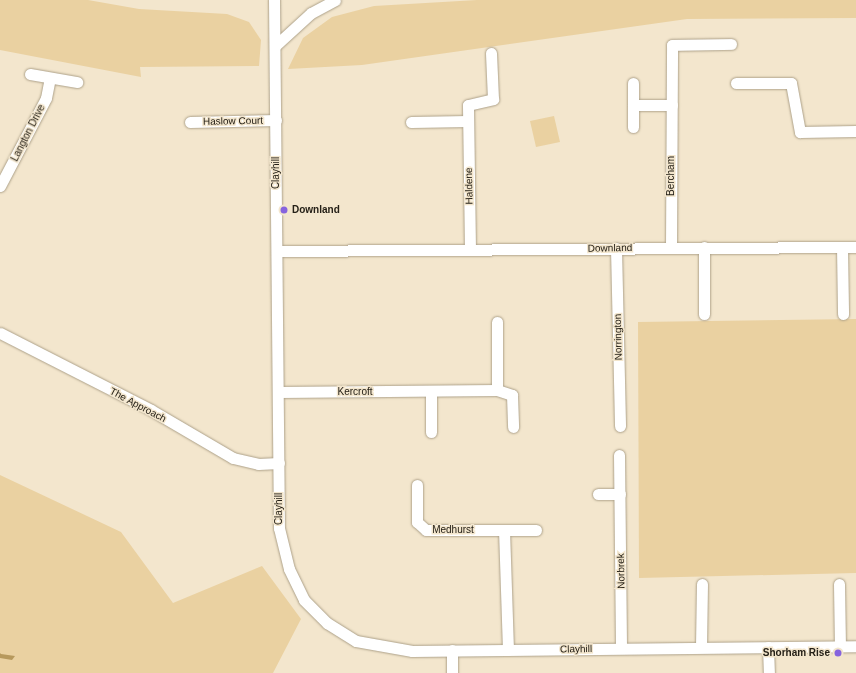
<!DOCTYPE html>
<style>
body{margin:0}
#map{position:relative;width:856px;height:673px;overflow:hidden;background:#f3e6cd;font-family:Helvetica,sans-serif}
div>[style]{position:absolute}
.green>*{inset:0;background:#ead1a1}
.water>*{inset:0;background:#b7995d}
.roads{filter:drop-shadow(0 0 1px #ada189) drop-shadow(0 0 1px #ada189)}
.street>*{height:11px;margin:-5.5px;padding:0 5.5px;transform-origin:5.5px;border-radius:5.5px;background:#fff}
.dots>*{width:11px;height:11px;translate:-50% -50%;box-sizing:border-box;border:2px solid #f3e6cd;border-radius:50%}
span{translate:-50% -50%;white-space:nowrap;text-align:center;line-height:1.15;-webkit-text-stroke:3px #f3e6cd;paint-order:stroke}
.street-label{font-size:10px;color:#252017}
.poi-label{font-size:10px;color:#252017;font-weight:700}
.left{translate:0 -50%;text-align:left}
.right{translate:-100% -50%;text-align:right}
</style>
<div id="map">
<div class="green">
<i style="clip-path:polygon(0 0,88px 0,139px 9px,227px 14px,249px 22px,261px 40px,259px 66px,140px 67px,141px 77px,0 50px)"></i>
<i style="clip-path:polygon(477px 0,856px 0,856px 18px,687px 19px,362px 65px,288px 69px,303px 38px,332px 17px,374px 6px)"></i>
<i style="clip-path:polygon(554px 116px,560px 142px,536px 147px,530px 121px)"></i>
<i style="clip-path:polygon(856px 319px,856px 573px,639px 578px,638px 322px)"></i>
<i style="clip-path:polygon(0 475px,121px 532px,173px 603px,262px 566px,301px 619px,273px 673px,0 673px)"></i>
</div>
<div class="water">
<i style="clip-path:polygon(0 653px,1px 654px,15px 656px,12px 660px,0 658px)"></i>
</div>
<div class="roads">
<div class="street">
<i style="left:274px;top:0;width:528px;rotate:89.46deg"></i>
<i style="left:279px;top:528px;width:42px;rotate:76.3deg"></i>
<i style="left:289px;top:569px;width:34px;rotate:64deg"></i>
<i style="left:304px;top:600px;width:33px;rotate:45deg"></i>
<i style="left:327px;top:623px;width:34px;rotate:32deg"></i>
<i style="left:356px;top:641px;width:57px;rotate:10.1deg"></i>
<i style="left:412px;top:651px;width:444px;rotate:-0.6deg"></i>
<i style="left:276px;top:45px;width:47px;rotate:-42.4deg"></i>
<i style="left:311px;top:13px;width:27px;rotate:-28deg"></i>
<i style="left:30px;top:74px;width:48px;rotate:9.7deg"></i>
<i style="left:736px;top:83px;width:55px"></i>
<i style="left:791px;top:83px;width:50px;rotate:79.6deg"></i>
<i style="left:800px;top:132px;width:56px;rotate:-1deg"></i>
<i style="left:633px;top:105px;width:22px;rotate:-90deg"></i>
<i style="left:190px;top:122px;width:86px;rotate:-1.3deg"></i>
<i style="left:411px;top:122px;width:57px;rotate:-1deg"></i>
<i style="left:633px;top:127px;width:22px;rotate:-90deg"></i>
<i style="left:633px;top:105px;width:39px"></i>
<i style="left:0;top:186px;width:99px;rotate:-62.4deg"></i>
<i style="left:46px;top:98px;width:20px;rotate:-79deg"></i>
<i style="left:671px;top:247px;width:202px;rotate:-89.7deg"></i>
<i style="left:672px;top:45px;width:59px;rotate:-1deg"></i>
<i style="left:704px;top:247px;width:67px;rotate:90deg"></i>
<i style="left:842px;top:247px;width:67px;rotate:89.1deg"></i>
<i style="left:616px;top:248px;width:178px;rotate:88.7deg"></i>
<i style="left:470px;top:250px;width:145px;rotate:-90.8deg"></i>
<i style="left:468px;top:105px;width:26px;rotate:-13deg"></i>
<i style="left:493px;top:99px;width:46px;rotate:-92.5deg"></i>
<i style="left:277px;top:251px;width:579px;rotate:-0.4deg"></i>
<i style="left:0;top:333px;width:169px;rotate:27deg"></i>
<i style="left:151px;top:410px;width:95px;rotate:30.3deg"></i>
<i style="left:233px;top:458px;width:26px;rotate:13deg"></i>
<i style="left:258px;top:464px;width:21px;rotate:-3deg"></i>
<i style="left:497px;top:390px;width:16px;rotate:18deg"></i>
<i style="left:512px;top:395px;width:32px;rotate:88deg"></i>
<i style="left:431px;top:391px;width:41px;rotate:90deg"></i>
<i style="left:279px;top:392px;width:218px;rotate:-0.5deg"></i>
<i style="left:497px;top:390px;width:68px;rotate:-90deg"></i>
<i style="left:619px;top:455px;width:193px;rotate:89.4deg"></i>
<i style="left:417px;top:485px;width:37px;rotate:90deg"></i>
<i style="left:417px;top:522px;width:12px;rotate:42deg"></i>
<i style="left:426px;top:530px;width:78px"></i>
<i style="left:598px;top:494px;width:22px"></i>
<i style="left:839px;top:584px;width:62px;rotate:89.1deg"></i>
<i style="left:701px;top:647px;width:63px;rotate:-89.1deg"></i>
<i style="left:768px;top:647px;width:26px;rotate:88deg"></i>
<i style="left:452px;top:650px;width:23px;rotate:90deg"></i>
<i style="left:508px;top:650px;width:120px;rotate:-91.9deg"></i>
<i style="left:504px;top:530px;width:32px"></i>
</div>
</div>
<div class="dots">
<i style="left:284px;top:210px;background:#8663de"></i>
<i style="left:838px;top:653px;background:#8663de"></i>
</div>
<div class="street-label">
<span style="left:233px;top:121px;rotate:-1deg">Haslow Court</span>
<span style="left:28px;top:133px;rotate:-63deg">Langton Drive</span>
<span style="left:276px;top:173px;rotate:-90deg">Clayhill</span>
<span style="left:671px;top:176px;rotate:-90deg">Bercham</span>
<span style="left:469px;top:186px;rotate:-91deg">Haldene</span>
<span style="left:610px;top:248px;rotate:-1deg">Downland</span>
<span style="left:618px;top:337px;rotate:-91deg">Norrington</span>
<span style="left:355px;top:392px">Kercroft</span>
<span style="left:138px;top:405px;rotate:28deg">The Approach</span>
<span style="left:279px;top:509px;rotate:-90deg">Clayhill</span>
<span style="left:453px;top:530px">Medhurst</span>
<span style="left:621px;top:571px;rotate:-91deg">Norbrek</span>
<span style="left:576px;top:649px;rotate:-1deg">Clayhill</span>
</div>
<div class="poi-label">
<span class="left" style="left:292px;top:210px">Downland</span>
<span class="right" style="left:830px;top:653px">Shorham Rise</span>
</div>
</div>
